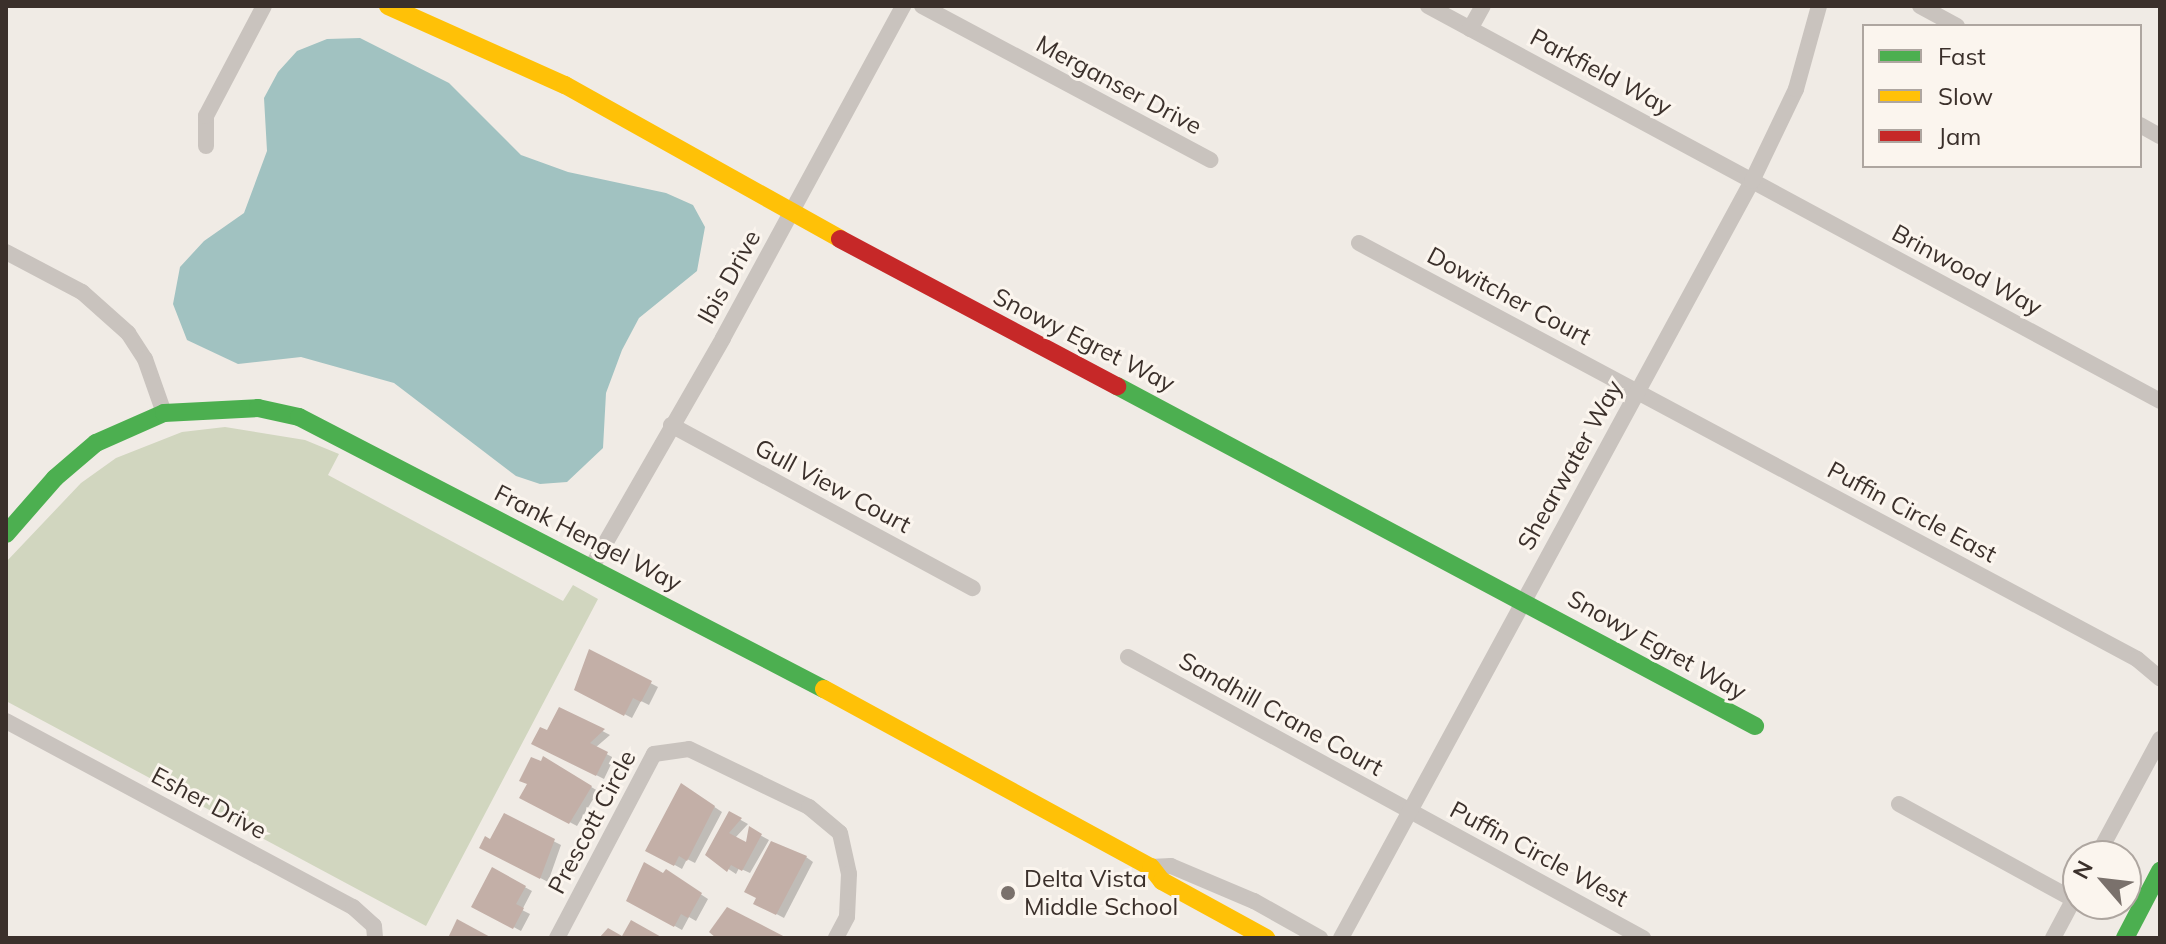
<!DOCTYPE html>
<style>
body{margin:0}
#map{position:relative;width:2166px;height:944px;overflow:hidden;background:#f0ebe5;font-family:Mulish,sans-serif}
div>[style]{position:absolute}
.green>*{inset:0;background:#d1d6bf}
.water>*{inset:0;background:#a1c2c1}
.shadow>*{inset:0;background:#0003}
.building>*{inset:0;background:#c3afa7}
.street>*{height:16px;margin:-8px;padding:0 8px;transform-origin:8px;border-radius:8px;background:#c9c3be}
.fast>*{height:18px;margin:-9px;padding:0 9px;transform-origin:9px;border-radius:9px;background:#4caf50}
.slow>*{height:18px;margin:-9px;padding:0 9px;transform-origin:9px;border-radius:9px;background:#ffc107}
.jam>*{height:18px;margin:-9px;padding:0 9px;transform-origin:9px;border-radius:9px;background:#c62828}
.dots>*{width:22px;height:22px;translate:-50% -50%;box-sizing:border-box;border:4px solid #fbf5ee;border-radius:50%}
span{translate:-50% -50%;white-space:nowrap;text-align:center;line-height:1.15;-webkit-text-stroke:6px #fbf5ee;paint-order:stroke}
.street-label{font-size:24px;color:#3b302b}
.poi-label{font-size:24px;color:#3b302b}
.left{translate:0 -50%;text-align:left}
.frame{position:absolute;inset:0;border:8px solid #3b302b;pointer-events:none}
.legend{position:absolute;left:1862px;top:24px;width:280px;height:144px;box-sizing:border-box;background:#fbf5ee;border:2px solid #aea6a0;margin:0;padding:10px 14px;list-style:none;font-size:24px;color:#3b302b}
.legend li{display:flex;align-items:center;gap:16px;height:40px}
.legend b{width:40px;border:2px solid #aea6a0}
.north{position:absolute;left:2062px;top:840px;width:80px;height:80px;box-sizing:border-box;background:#fbf5ee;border:2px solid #aea6a0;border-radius:50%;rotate:298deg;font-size:22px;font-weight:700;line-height:32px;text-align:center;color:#3b302b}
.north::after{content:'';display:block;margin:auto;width:28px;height:36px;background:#7a716c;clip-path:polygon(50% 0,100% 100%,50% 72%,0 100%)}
</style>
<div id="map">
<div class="green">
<i style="clip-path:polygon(225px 427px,305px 440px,339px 454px,328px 475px,563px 601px,573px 585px,598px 599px,426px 926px,6px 701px,6px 562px,81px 483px,116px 458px,182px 432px)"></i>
</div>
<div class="water">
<i style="clip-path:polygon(360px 38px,449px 83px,521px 155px,568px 172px,666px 193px,693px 205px,705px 227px,697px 271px,639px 318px,622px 350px,606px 393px,603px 448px,567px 482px,540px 484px,516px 476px,394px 383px,301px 357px,238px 364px,187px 340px,173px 304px,180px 267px,204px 241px,244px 213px,267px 151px,264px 98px,278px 72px,297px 51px,327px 39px)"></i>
</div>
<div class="shadow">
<i style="clip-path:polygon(590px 652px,658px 687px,649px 705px,641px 701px,632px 718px,576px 689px)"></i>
<i style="clip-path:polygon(560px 709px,610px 735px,595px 748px,614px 758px,604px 779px,541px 747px)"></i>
<i style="clip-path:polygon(544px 759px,598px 791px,577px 826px,522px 797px)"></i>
<i style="clip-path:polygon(689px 790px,722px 812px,695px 863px,687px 859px,682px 869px,648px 850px)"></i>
<i style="clip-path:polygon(730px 814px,748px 824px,735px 838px,747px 845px,750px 830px,769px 840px,750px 873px,739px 868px,736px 874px,707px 855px)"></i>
<i style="clip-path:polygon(504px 816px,561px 845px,548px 882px,482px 847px,491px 842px)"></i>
<i style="clip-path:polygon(806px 857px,813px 862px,784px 918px,756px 903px)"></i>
<i style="clip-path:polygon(493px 870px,532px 891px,522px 910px,530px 914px,521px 931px,474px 906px)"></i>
<i style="clip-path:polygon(664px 876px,673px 876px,708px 899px,696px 921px,689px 917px,682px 930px,629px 900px)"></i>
</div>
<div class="building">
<i style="clip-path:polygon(589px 649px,652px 681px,641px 702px,633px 698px,624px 716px,574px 690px)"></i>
<i style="clip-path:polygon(559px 707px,605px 729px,590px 743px,608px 752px,596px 776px,531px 744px,540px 727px,547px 730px)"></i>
<i style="clip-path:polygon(543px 756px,592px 786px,569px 824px,519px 798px,527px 784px,519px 781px,531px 757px,541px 761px)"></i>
<i style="clip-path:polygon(681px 783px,715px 806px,687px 861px,679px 856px,674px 866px,645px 851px)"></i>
<i style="clip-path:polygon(729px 811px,742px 818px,729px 833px,746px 842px,749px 826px,762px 834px,742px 871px,731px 865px,727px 872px,705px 855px)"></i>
<i style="clip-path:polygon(504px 813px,555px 839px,540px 879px,479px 848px,485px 836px,490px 839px)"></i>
<i style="clip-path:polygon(771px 841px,807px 856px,776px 915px,753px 904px,756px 898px,744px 892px)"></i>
<i style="clip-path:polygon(644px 862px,663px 873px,666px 869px,702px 893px,688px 918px,681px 914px,674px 927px,626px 901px)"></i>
<i style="clip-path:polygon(492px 867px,526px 886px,516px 904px,524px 908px,513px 929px,471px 907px)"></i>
<i style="clip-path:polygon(727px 907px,787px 938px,716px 938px,709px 932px)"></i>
<i style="clip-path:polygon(457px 919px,492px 938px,448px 938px)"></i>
<i style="clip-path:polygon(631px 920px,663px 938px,599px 938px,608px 928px,622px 936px)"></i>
</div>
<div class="street">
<i style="left:922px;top:6px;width:327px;rotate:28.1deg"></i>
<i style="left:1428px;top:6px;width:832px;rotate:28.35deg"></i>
<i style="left:1920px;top:6px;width:42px;rotate:28.4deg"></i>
<i style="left:1470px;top:29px;width:26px;rotate:-61deg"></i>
<i style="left:2140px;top:125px;width:23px;rotate:29deg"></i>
<i style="left:206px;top:146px;width:30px;rotate:-90deg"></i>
<i style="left:206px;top:116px;width:124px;rotate:-62.2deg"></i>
<i style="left:1359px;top:243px;width:882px;rotate:28.13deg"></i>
<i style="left:2137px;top:659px;width:30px;rotate:40deg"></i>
<i style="left:6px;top:252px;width:86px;rotate:27.8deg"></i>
<i style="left:82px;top:292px;width:62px;rotate:41.7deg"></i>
<i style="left:128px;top:333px;width:31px;rotate:57deg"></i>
<i style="left:145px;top:359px;width:57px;rotate:70.6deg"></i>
<i style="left:671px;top:425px;width:343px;rotate:28.4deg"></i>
<i style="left:591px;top:568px;width:265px;rotate:-60.1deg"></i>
<i style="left:723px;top:338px;width:378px;rotate:-61.5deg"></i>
<i style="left:1128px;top:657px;width:587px;rotate:28.62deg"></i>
<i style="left:6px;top:721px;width:394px;rotate:28.2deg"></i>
<i style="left:353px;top:907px;width:28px;rotate:42deg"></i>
<i style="left:374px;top:926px;width:12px;rotate:85deg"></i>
<i style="left:1899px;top:804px;width:200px;rotate:28.7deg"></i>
<i style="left:2097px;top:856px;width:133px;rotate:-61.7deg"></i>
<i style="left:1151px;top:867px;width:20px;rotate:-3deg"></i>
<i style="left:1171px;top:866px;width:90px;rotate:22.9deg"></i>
<i style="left:1254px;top:901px;width:76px;rotate:29.3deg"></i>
<i style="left:557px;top:938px;width:208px;rotate:-62.2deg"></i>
<i style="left:654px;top:754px;width:35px;rotate:-8deg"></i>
<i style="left:689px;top:749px;width:133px;rotate:25.8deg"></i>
<i style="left:809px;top:807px;width:40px;rotate:40deg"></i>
<i style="left:840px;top:833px;width:42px;rotate:77.6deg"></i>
<i style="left:849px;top:874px;width:43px;rotate:92.7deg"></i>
<i style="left:847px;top:917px;width:24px;rotate:118deg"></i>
<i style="left:1341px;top:938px;width:861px;rotate:-61.5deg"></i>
<i style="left:1752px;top:181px;width:102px;rotate:-64.4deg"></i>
<i style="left:1796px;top:89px;width:86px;rotate:-74.5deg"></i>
<i style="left:2053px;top:938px;width:51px;rotate:-61.9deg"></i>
</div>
<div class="fast">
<i style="left:1117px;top:386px;width:723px;rotate:28.05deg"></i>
<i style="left:6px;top:534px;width:74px;rotate:-48.8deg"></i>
<i style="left:55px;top:478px;width:54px;rotate:-40.5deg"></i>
<i style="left:96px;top:443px;width:74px;rotate:-23.8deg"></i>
<i style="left:164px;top:413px;width:94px;rotate:-3deg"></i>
<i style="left:258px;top:408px;width:42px;rotate:12.4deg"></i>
<i style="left:299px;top:417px;width:591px;rotate:27.39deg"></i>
<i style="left:2125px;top:938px;width:76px;rotate:-62.4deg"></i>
</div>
<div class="slow">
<i style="left:388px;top:6px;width:194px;rotate:24.1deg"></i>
<i style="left:565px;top:85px;width:315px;rotate:29.2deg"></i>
<i style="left:824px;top:689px;width:372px;rotate:28.6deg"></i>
<i style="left:1151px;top:867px;width:18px;rotate:52deg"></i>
<i style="left:1162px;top:881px;width:119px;rotate:28.7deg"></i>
</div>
<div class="jam">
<i style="left:840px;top:239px;width:314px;rotate:28deg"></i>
</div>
<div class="dots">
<i style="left:1008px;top:893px;background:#7a716c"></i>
</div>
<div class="street-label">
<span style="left:1601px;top:72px;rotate:28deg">Parkfield Way</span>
<span style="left:1119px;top:85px;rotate:28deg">Merganser Drive</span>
<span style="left:1967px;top:270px;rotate:28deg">Brinwood Way</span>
<span style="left:729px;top:277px;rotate:-61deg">Ibis Drive</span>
<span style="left:1509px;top:296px;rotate:28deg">Dowitcher Court</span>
<span style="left:1084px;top:340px;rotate:27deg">Snowy Egret Way</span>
<span style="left:1570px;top:465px;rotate:-61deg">Shearwater Way</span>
<span style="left:833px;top:486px;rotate:28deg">Gull View Court</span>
<span style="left:1912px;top:512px;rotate:28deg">Puffin Circle East</span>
<span style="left:588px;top:538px;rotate:27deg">Frank Hengel Way</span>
<span style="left:1657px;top:645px;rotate:29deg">Snowy Egret Way</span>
<span style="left:1281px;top:714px;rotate:29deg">Sandhill Crane Court</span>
<span style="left:209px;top:803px;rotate:28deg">Esher Drive</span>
<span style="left:592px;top:822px;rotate:-62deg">Prescott Circle</span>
<span style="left:1539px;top:854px;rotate:28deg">Puffin Circle West</span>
</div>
<div class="poi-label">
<span class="left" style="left:1024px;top:893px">Delta Vista<br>Middle School</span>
</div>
<div class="frame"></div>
<ul class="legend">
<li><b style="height:10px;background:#4caf50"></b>Fast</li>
<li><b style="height:10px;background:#ffc107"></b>Slow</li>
<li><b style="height:10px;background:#c62828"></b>Jam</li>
</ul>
<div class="north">N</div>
</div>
